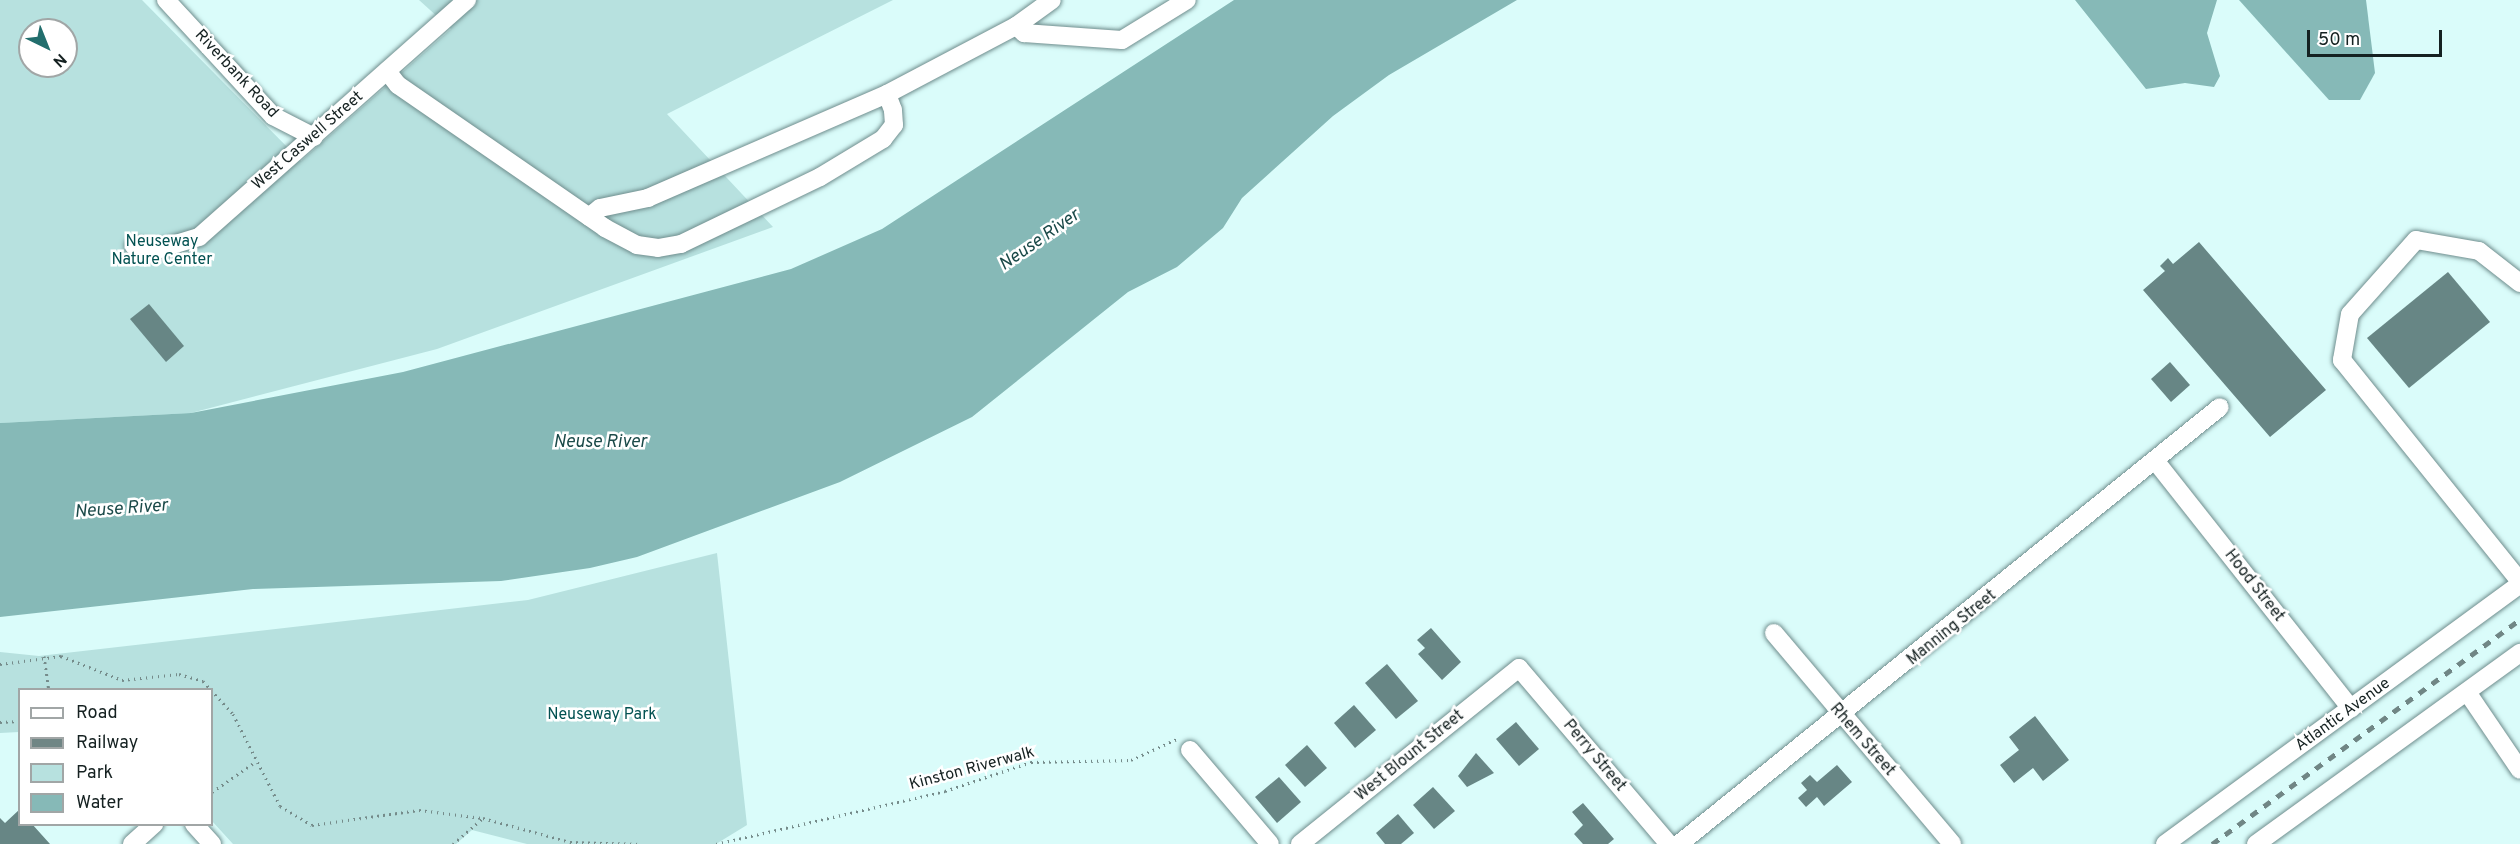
<!DOCTYPE html>
<style>
body{margin:0}
#map{position:relative;width:2520px;height:844px;overflow:hidden;background:#dafcfa;font-family:Overpass,sans-serif}
div>[style]{position:absolute}
.green>*{inset:0;background:#b7e1df}
.water>*{inset:0;background:#86b9b7}
.building>*{inset:0;background:#678685}
.path>*{height:3px;margin-top:-1.5px;transform-origin:0;background:repeating-linear-gradient(90deg,#758b8a 0 1.5px,transparent 0 6px)}
.roads{filter:drop-shadow(0 0 2px #6f8d8d) drop-shadow(0 0 2px #6f8d8d)}
.minor>*{height:18px;margin:-9px;padding:0 9px;transform-origin:9px;border-radius:9px;background:#fff}
.rail>*{height:4.5px;margin-top:-2.25px;transform-origin:0;background:repeating-linear-gradient(90deg,#708685 0 8px,transparent 0 16px)}
span{translate:-50% -50%;white-space:nowrap;text-align:center;line-height:1.15;-webkit-text-stroke:5px #fff;paint-order:stroke}
.street-label{font-size:16px;color:#152121}
.park-label{font-size:16px;color:#025151}
.water-label{font-size:18px;color:#1b4a49;font-style:italic}
.legend{position:absolute;left:18px;top:688px;width:195px;height:138px;box-sizing:border-box;background:#fff;border:2px solid #a1a6a6;margin:0;padding:8px 10px;list-style:none;font-size:18px;color:#152121}
.legend li{display:flex;align-items:center;gap:12px;height:30px}
.legend b{width:30px;border:2px solid #a1a6a6}
.north{position:absolute;left:18px;top:18px;width:60px;height:60px;box-sizing:border-box;background:#fff;border:2px solid #a1a6a6;border-radius:50%;rotate:137deg;font-size:16px;font-weight:700;line-height:24px;text-align:center;color:#152121}
.north::after{content:'';display:block;margin:auto;width:21px;height:27px;background:#226e6d;clip-path:polygon(50% 0,100% 100%,50% 72%,0 100%)}
.scale{position:absolute;left:2307px;top:30px;width:135px;height:27px;box-sizing:border-box;border:3px solid #152121;border-top:0;padding-left:8px;font-size:18px;line-height:21px;white-space:nowrap;color:#152121;-webkit-text-stroke:4px #fff;paint-order:stroke}
</style>
<div id="map">
<div class="green">
<i style="clip-path:polygon(evenodd,0 0,142px 0,301px 161px,451px 29px,419px 0,893px 0,667px 114px,773px 227px,437px 349px,191px 413px,0 423px,0 0,30px 30px,66px 30px,66px 66px,30px 66px,30px 30px)"></i>
<i style="clip-path:polygon(717px 553px,747px 825px,716px 844px,527px 844px,472px 830px,456px 844px,233px 844px,212px 821px,212px 690px,20px 690px,19px 732px,0 733px,0 652px,39px 656px,528px 600px)"></i>
</div>
<div class="water">
<i style="clip-path:polygon(1234px 0,1517px 0,1389px 75px,1333px 116px,1242px 198px,1223px 228px,1177px 267px,1128px 292px,972px 417px,840px 482px,637px 557px,590px 568px,501px 581px,253px 589px,0 617px,0 423px,191px 413px,403px 372px,791px 269px,882px 229px)"></i>
<i style="clip-path:polygon(2075px 0,2217px 0,2207px 33px,2220px 76px,2214px 87px,2185px 83px,2146px 89px)"></i>
<i style="clip-path:polygon(2239px 0,2366px 0,2375px 73px,2360px 100px,2329px 100px)"></i>
</div>
<div class="building">
<i style="clip-path:polygon(2199px 242px,2326px 390px,2270px 437px,2143px 290px,2165px 271px,2160px 266px,2168px 258px,2173px 264px)"></i>
<i style="clip-path:polygon(2448px 272px,2490px 322px,2409px 388px,2367px 338px)"></i>
<i style="clip-path:polygon(149px 304px,184px 346px,166px 362px,130px 319px)"></i>
<i style="clip-path:polygon(2170px 362px,2190px 385px,2171px 402px,2151px 379px)"></i>
<i style="clip-path:polygon(1431px 628px,1461px 662px,1442px 680px,1418px 654px,1425px 648px,1417px 640px)"></i>
<i style="clip-path:polygon(1387px 664px,1418px 701px,1396px 719px,1365px 683px)"></i>
<i style="clip-path:polygon(1354px 705px,1376px 730px,1355px 748px,1334px 723px)"></i>
<i style="clip-path:polygon(2035px 716px,2069px 760px,2043px 781px,2033px 768px,2014px 783px,2000px 765px,2019px 750px,2009px 737px)"></i>
<i style="clip-path:polygon(1516px 722px,1539px 749px,1519px 766px,1496px 739px)"></i>
<i style="clip-path:polygon(1307px 745px,1327px 768px,1305px 787px,1285px 765px)"></i>
<i style="clip-path:polygon(1476px 753px,1494px 773px,1467px 787px,1458px 776px)"></i>
<i style="clip-path:polygon(1837px 765px,1852px 782px,1824px 806px,1817px 797px,1806px 807px,1798px 798px,1807px 790px,1801px 783px,1810px 775px,1817px 782px)"></i>
<i style="clip-path:polygon(1279px 777px,1301px 802px,1277px 823px,1255px 797px)"></i>
<i style="clip-path:polygon(1433px 787px,1455px 811px,1434px 829px,1413px 805px)"></i>
<i style="clip-path:polygon(1583px 803px,1614px 839px,1608px 844px,1583px 844px,1574px 834px,1583px 825px,1572px 812px)"></i>
<i style="clip-path:polygon(20px 809px,20px 824px,32px 824px,50px 844px,0 844px,0 818px,5px 823px)"></i>
<i style="clip-path:polygon(1398px 814px,1414px 833px,1401px 844px,1385px 844px,1376px 833px)"></i>
</div>
<div class="path">
<i style="left:44px;top:656px;width:34px;rotate:82deg"></i>
<i style="left:0;top:664px;width:62px;rotate:-7.5deg"></i>
<i style="left:61px;top:656px;width:66px;rotate:21.5deg"></i>
<i style="left:122px;top:680px;width:57px;rotate:-6deg"></i>
<i style="left:179px;top:674px;width:25px;rotate:16deg"></i>
<i style="left:203px;top:681px;width:45px;rotate:47.7deg"></i>
<i style="left:233px;top:714px;width:103px;rotate:62.9deg"></i>
<i style="left:280px;top:806px;width:37px;rotate:31deg"></i>
<i style="left:312px;top:825px;width:108px;rotate:-8deg"></i>
<i style="left:419px;top:810px;width:64px;rotate:7.1deg"></i>
<i style="left:483px;top:818px;width:90px;rotate:15.4deg"></i>
<i style="left:570px;top:842px;width:70px;rotate:1.6deg"></i>
<i style="left:0;top:722px;width:20px;rotate:-3deg"></i>
<i style="left:212px;top:792px;width:52px;rotate:-34.9deg"></i>
<i style="left:453px;top:844px;width:40px;rotate:-41deg"></i>
<i style="left:716px;top:844px;width:235px;rotate:-13deg"></i>
<i style="left:945px;top:791px;width:91px;rotate:-18.6deg"></i>
<i style="left:1031px;top:762px;width:100px;rotate:-1.1deg"></i>
<i style="left:1131px;top:760px;width:53px;rotate:-24.6deg"></i>
</div>
<div class="roads">
<div class="minor">
<i style="left:166px;top:0;width:158px;rotate:47.3deg"></i>
<i style="left:273px;top:116px;width:46px;rotate:27.1deg"></i>
<i style="left:1016px;top:26px;width:11px;rotate:41deg"></i>
<i style="left:1024px;top:33px;width:98px;rotate:4.1deg"></i>
<i style="left:1122px;top:40px;width:76px;rotate:-31.6deg"></i>
<i style="left:387px;top:71px;width:18px;rotate:52deg"></i>
<i style="left:398px;top:85px;width:252px;rotate:34.6deg"></i>
<i style="left:605px;top:228px;width:36px;rotate:28deg"></i>
<i style="left:637px;top:245px;width:21px;rotate:8deg"></i>
<i style="left:658px;top:248px;width:23px;rotate:-10deg"></i>
<i style="left:681px;top:244px;width:154px;rotate:-25.7deg"></i>
<i style="left:820px;top:177px;width:74px;rotate:-31.1deg"></i>
<i style="left:883px;top:139px;width:18px;rotate:-52deg"></i>
<i style="left:894px;top:125px;width:15px;rotate:-94deg"></i>
<i style="left:893px;top:110px;width:17px;rotate:-111deg"></i>
<i style="left:887px;top:94px;width:261px;rotate:156.5deg"></i>
<i style="left:648px;top:198px;width:49px;rotate:168.2deg"></i>
<i style="left:600px;top:208px;width:14px;rotate:141deg"></i>
<i style="left:887px;top:94px;width:146px;rotate:-27.8deg"></i>
<i style="left:1016px;top:26px;width:44px;rotate:-35.8deg"></i>
<i style="left:134px;top:246px;width:25px;rotate:7deg"></i>
<i style="left:159px;top:249px;width:42px;rotate:-16.7deg"></i>
<i style="left:199px;top:237px;width:358px;rotate:-41.5deg"></i>
<i style="left:2520px;top:283px;width:52px;rotate:-142deg"></i>
<i style="left:2479px;top:251px;width:64px;rotate:-170.1deg"></i>
<i style="left:2416px;top:240px;width:99px;rotate:131.7deg"></i>
<i style="left:2350px;top:314px;width:47px;rotate:99.9deg"></i>
<i style="left:2342px;top:360px;width:284px;rotate:51.2deg"></i>
<i style="left:2157px;top:463px;width:313px;rotate:51.7deg"></i>
<i style="left:1774px;top:633px;width:276px;rotate:49.8deg"></i>
<i style="left:2467px;top:692px;width:94px;rotate:55.8deg"></i>
<i style="left:1190px;top:750px;width:123px;rotate:49.6deg"></i>
<i style="left:194px;top:824px;width:27px;rotate:48deg"></i>
<i style="left:132px;top:844px;width:30px;rotate:-42deg"></i>
<i style="left:1300px;top:844px;width:281px;rotate:-38.8deg"></i>
<i style="left:1519px;top:668px;width:231px;rotate:49.6deg"></i>
<i style="left:1679px;top:844px;width:695px;rotate:-38.93deg"></i>
<i style="left:2165px;top:844px;width:440px;rotate:-36.2deg"></i>
<i style="left:2256px;top:844px;width:326px;rotate:-35.9deg"></i>
</div>
</div>
<div class="rail">
<i style="left:2212px;top:844px;width:381px;rotate:-36.1deg"></i>
</div>
<div class="street-label">
<span style="left:236px;top:74px;rotate:47deg">Riverbank Road</span>
<span style="left:308px;top:141px;rotate:-41deg">West Caswell Street</span>
<span style="left:2254px;top:586px;rotate:52deg">Hood Street</span>
<span style="left:1952px;top:628px;rotate:-39deg">Manning Street</span>
<span style="left:2343px;top:715px;rotate:-36deg">Atlantic Avenue</span>
<span style="left:1862px;top:740px;rotate:49deg">Rhem Street</span>
<span style="left:1410px;top:756px;rotate:-39deg">West Blount Street</span>
<span style="left:1594px;top:756px;rotate:50deg">Perry Street</span>
<span style="left:972px;top:769px;rotate:-15deg">Kinston Riverwalk</span>
</div>
<div class="park-label">
<span style="left:162px;top:251px">Neuseway<br>Nature Center</span>
<span style="left:602px;top:715px">Neuseway Park</span>
</div>
<div class="water-label">
<span style="left:1040px;top:241px;rotate:-35deg">Neuse River</span>
<span style="left:600px;top:443px">Neuse River</span>
<span style="left:121px;top:510px;rotate:-4deg">Neuse River</span>
</div>
<ul class="legend">
<li><b style="height:8px;background:#fff"></b>Road</li>
<li><b style="height:8px;background:#708685"></b>Railway</li>
<li><b style="height:16px;background:#b7e1df"></b>Park</li>
<li><b style="height:16px;background:#86b9b7"></b>Water</li>
</ul>
<div class="north">N</div>
<div class="scale">50 m</div>
</div>
